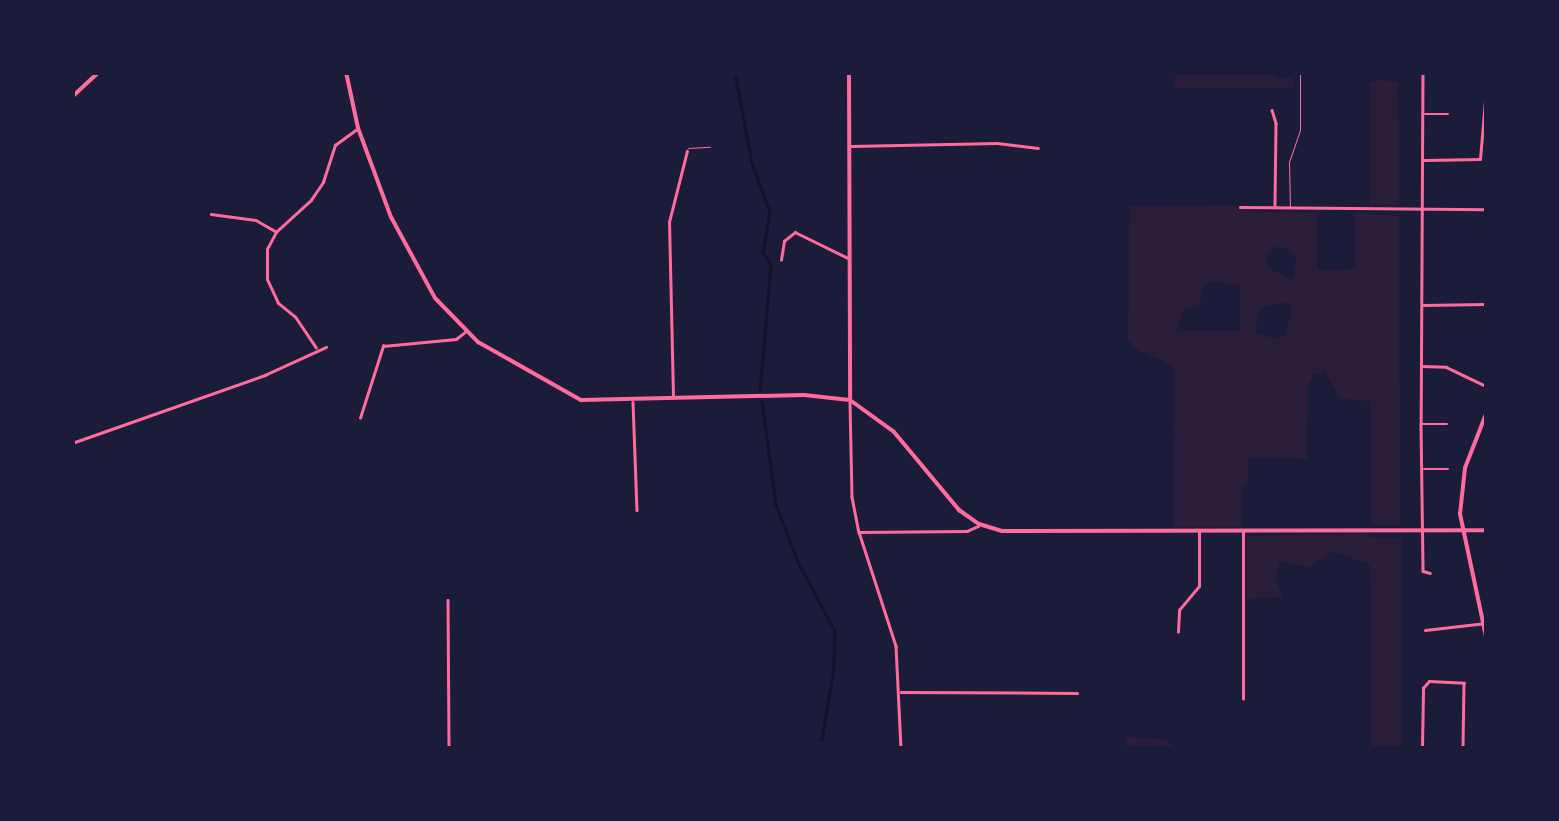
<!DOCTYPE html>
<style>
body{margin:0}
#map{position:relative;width:1559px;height:821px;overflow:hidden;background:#1b1b3a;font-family:Lato,sans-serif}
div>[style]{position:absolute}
.green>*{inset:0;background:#2a1e3b}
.stream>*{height:2.5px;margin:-1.25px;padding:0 1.25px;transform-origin:1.25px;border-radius:1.25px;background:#12122b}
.service>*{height:1px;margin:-0.5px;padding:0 0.5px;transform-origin:0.5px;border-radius:0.5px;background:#ff6b9d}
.minor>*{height:2.5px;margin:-1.25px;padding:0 1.25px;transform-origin:1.25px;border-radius:1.25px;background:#ff6b9d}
.tertiary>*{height:4px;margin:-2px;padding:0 2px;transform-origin:2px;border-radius:2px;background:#ff6b9d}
span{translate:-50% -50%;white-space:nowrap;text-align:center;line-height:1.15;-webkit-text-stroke:10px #1b1b3a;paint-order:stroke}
.frame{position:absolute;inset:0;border:75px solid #1b1b3a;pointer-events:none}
</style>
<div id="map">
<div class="green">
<i style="clip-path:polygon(1175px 73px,1270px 73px,1277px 78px,1293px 78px,1295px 88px,1175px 88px)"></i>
<i style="clip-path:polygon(1381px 80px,1398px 82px,1399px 204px,1370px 204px,1370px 82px)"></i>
<i style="clip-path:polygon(evenodd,1231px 205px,1251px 212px,1318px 213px,1317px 270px,1355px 269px,1354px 213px,1399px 216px,1400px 525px,1371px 525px,1371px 402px,1340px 397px,1325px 372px,1314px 374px,1308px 386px,1307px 459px,1249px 458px,1248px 482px,1242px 485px,1242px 527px,1173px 527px,1174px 366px,1139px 351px,1128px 340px,1130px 206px,1231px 205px,1274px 247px,1287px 248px,1296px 257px,1294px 280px,1267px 268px,1266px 254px,1274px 247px,1231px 205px,1215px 281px,1240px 286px,1240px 331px,1177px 331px,1184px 309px,1200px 304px,1203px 285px,1215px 281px,1231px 205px,1288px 302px,1292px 310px,1285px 335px,1275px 339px,1255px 333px,1260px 307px,1288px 302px)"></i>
<i style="clip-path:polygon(1368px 534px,1371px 538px,1401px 538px,1401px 748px,1371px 748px,1370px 565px,1333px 551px,1310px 567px,1280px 562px,1275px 578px,1283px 597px,1247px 599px,1247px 536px)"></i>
<i style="clip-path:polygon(1126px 737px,1165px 739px,1176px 748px,1125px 748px)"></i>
</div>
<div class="stream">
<i style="left:735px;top:72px;width:93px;rotate:79.4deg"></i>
<i style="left:752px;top:163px;width:52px;rotate:69.8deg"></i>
<i style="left:770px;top:212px;width:41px;rotate:99.9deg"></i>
<i style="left:763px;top:252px;width:16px;rotate:60deg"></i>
<i style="left:771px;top:266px;width:125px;rotate:95deg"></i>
<i style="left:762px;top:401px;width:104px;rotate:82.3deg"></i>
<i style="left:776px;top:504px;width:62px;rotate:69.2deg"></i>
<i style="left:798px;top:562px;width:78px;rotate:61.8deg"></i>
<i style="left:835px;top:631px;width:38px;rotate:92deg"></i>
<i style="left:834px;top:669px;width:72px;rotate:99.6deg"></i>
</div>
<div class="service">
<i style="left:688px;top:148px;width:22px;rotate:-3deg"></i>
<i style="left:1290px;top:207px;width:45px;rotate:-91.3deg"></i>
<i style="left:1289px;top:162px;width:34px;rotate:-71deg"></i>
<i style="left:1300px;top:130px;width:58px;rotate:-90deg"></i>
</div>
<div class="minor">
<i style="left:1423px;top:72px;width:352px;rotate:90.3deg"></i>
<i style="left:1421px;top:424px;width:147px;rotate:89.2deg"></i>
<i style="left:1423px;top:571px;width:7px;rotate:16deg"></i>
<i style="left:1272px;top:110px;width:14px;rotate:73deg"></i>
<i style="left:1276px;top:123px;width:83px;rotate:90.7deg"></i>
<i style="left:1425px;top:114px;width:23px"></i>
<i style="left:851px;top:146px;width:146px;rotate:-1.2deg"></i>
<i style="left:997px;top:143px;width:41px;rotate:7deg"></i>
<i style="left:1424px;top:160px;width:56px;rotate:-1deg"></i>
<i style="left:1480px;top:159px;width:70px;rotate:-85.1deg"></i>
<i style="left:1240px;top:207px;width:246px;rotate:0.5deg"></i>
<i style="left:211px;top:214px;width:45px;rotate:7.6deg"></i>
<i style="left:256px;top:220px;width:22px;rotate:30deg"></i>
<i style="left:781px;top:260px;width:19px;rotate:-81deg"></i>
<i style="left:784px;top:241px;width:14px;rotate:-39deg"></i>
<i style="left:795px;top:232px;width:59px;rotate:26.1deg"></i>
<i style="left:1423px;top:305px;width:63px;rotate:-0.9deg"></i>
<i style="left:316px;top:348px;width:37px;rotate:-124deg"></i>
<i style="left:295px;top:317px;width:22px;rotate:-141deg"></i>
<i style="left:278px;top:303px;width:26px;rotate:-115deg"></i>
<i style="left:267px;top:279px;width:30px;rotate:-90deg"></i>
<i style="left:267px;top:249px;width:19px;rotate:-62deg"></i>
<i style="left:276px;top:232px;width:47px;rotate:-42.4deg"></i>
<i style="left:311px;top:200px;width:22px;rotate:-56deg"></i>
<i style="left:323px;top:182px;width:39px;rotate:-72deg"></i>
<i style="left:335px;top:145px;width:27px;rotate:-36deg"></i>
<i style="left:1422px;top:366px;width:24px;rotate:2deg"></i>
<i style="left:1446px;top:367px;width:44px;rotate:25.4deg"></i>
<i style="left:673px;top:397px;width:175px;rotate:-91.3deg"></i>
<i style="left:669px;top:222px;width:73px;rotate:-75.8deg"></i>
<i style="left:633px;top:402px;width:108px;rotate:87.9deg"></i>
<i style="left:850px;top:402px;width:95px;rotate:88.8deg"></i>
<i style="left:852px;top:497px;width:36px;rotate:79deg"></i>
<i style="left:859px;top:532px;width:120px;rotate:72deg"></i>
<i style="left:896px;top:646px;width:102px;rotate:87.2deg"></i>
<i style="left:360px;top:418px;width:76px;rotate:-72.3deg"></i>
<i style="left:383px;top:346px;width:73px;rotate:-5.5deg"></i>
<i style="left:456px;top:339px;width:11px;rotate:-38deg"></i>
<i style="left:1422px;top:424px;width:25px"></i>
<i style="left:72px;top:443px;width:205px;rotate:-19.4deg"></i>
<i style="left:265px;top:375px;width:67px;rotate:-24.7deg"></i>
<i style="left:1424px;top:469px;width:24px"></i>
<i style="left:859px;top:532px;width:108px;rotate:-0.5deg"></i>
<i style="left:967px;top:531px;width:12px;rotate:-24deg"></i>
<i style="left:448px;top:600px;width:148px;rotate:89.6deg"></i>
<i style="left:1425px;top:630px;width:61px;rotate:-6.5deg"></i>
<i style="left:1178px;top:632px;width:22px;rotate:-87deg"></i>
<i style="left:1179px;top:610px;width:31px;rotate:-50deg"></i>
<i style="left:1199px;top:586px;width:53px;rotate:-90deg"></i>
<i style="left:901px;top:692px;width:176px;rotate:0.3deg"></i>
<i style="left:1243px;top:699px;width:167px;rotate:-90deg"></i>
<i style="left:1422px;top:748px;width:60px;rotate:-89deg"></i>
<i style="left:1423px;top:688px;width:9px;rotate:-49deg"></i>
<i style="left:1429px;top:681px;width:35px;rotate:3deg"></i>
<i style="left:1464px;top:683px;width:65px;rotate:90.9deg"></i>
</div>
<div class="tertiary">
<i style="left:346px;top:72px;width:57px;rotate:77.9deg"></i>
<i style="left:358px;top:128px;width:95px;rotate:69.7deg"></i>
<i style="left:391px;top:217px;width:92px;rotate:61.5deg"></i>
<i style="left:435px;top:298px;width:62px;rotate:45.7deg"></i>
<i style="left:478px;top:342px;width:118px;rotate:29.4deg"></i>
<i style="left:581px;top:400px;width:223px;rotate:-1.3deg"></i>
<i style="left:804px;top:395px;width:46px;rotate:6.2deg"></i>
<i style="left:850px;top:400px;width:54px;rotate:36deg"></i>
<i style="left:894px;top:432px;width:102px;rotate:50.2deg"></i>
<i style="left:959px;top:510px;width:24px;rotate:35deg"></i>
<i style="left:979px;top:524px;width:24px;rotate:17deg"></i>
<i style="left:1002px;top:531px;width:484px;rotate:-0.1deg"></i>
<i style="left:849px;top:72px;width:326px;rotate:89.8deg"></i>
<i style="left:72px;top:97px;width:37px;rotate:-43deg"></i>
<i style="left:1486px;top:414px;width:58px;rotate:111.3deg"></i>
<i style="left:1465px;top:468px;width:46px;rotate:96.2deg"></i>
<i style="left:1460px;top:514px;width:125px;rotate:78deg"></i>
</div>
<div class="frame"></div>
</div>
